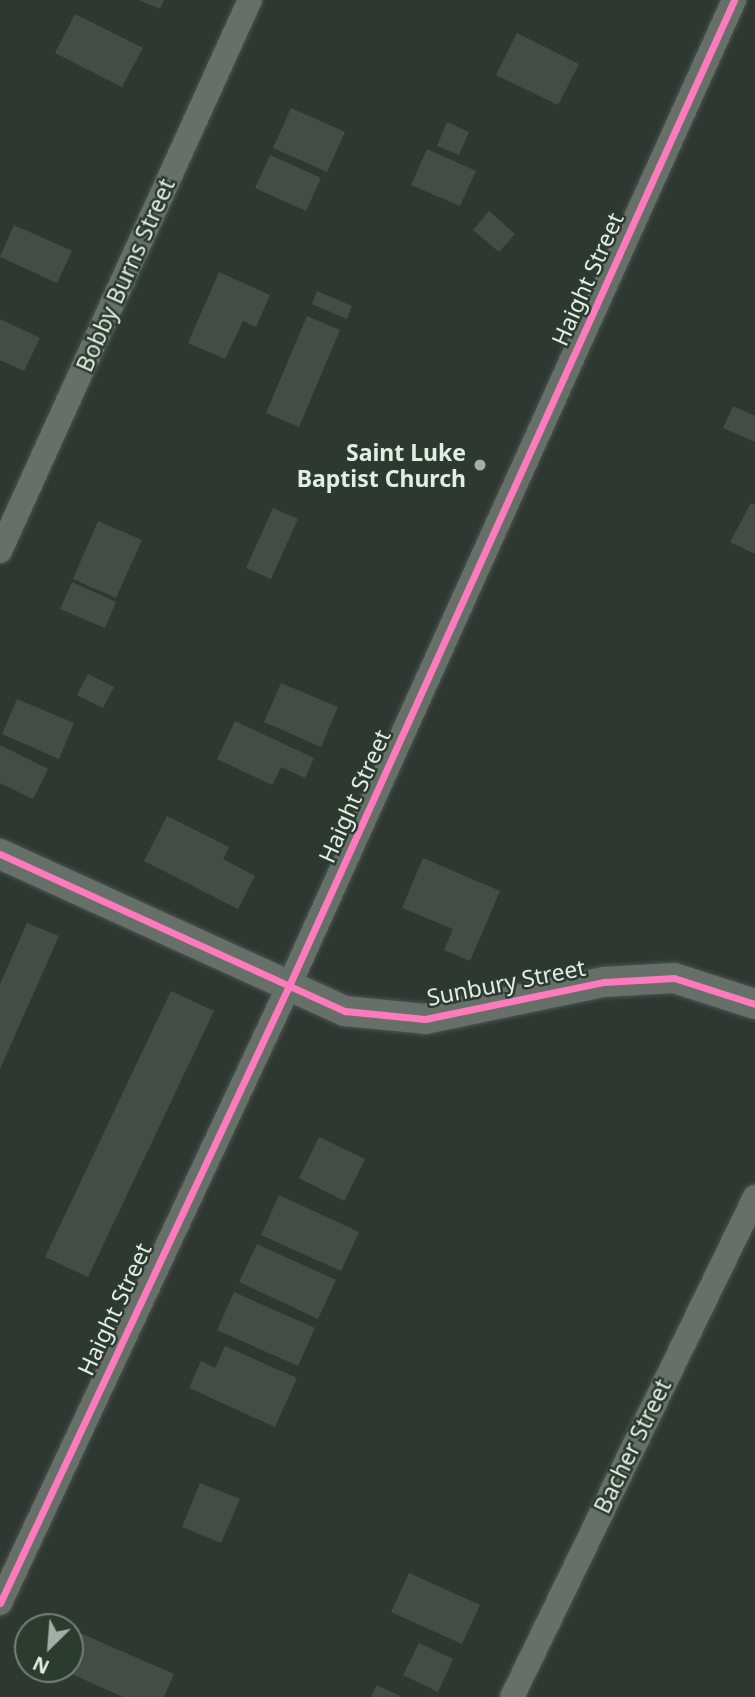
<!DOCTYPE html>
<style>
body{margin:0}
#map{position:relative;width:755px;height:1697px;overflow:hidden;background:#2e3831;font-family:"Noto Sans",sans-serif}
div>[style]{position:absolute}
.building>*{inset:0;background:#444c46}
.roads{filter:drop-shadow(0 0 2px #4c544f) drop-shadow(0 0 2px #4c544f)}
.minor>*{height:24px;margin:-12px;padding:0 12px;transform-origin:12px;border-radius:12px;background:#666f68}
.tertiary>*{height:30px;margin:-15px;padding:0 15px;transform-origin:15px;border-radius:15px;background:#666f68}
.cycleway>*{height:7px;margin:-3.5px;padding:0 3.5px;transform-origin:3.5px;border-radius:3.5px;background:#fd7abc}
.dots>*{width:19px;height:19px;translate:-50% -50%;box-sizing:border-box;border:4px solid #2b3b2f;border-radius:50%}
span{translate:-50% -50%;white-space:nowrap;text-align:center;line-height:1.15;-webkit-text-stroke:5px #2b3b2f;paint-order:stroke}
.street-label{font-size:23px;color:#e3ede5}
.poi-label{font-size:23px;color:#e3ede5;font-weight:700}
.right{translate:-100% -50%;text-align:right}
.north{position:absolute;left:14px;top:1613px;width:70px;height:70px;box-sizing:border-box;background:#2b3b2f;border:2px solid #758278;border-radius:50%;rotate:205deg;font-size:19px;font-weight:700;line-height:28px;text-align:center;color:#e3ede5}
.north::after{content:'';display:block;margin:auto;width:24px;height:32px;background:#a4aea6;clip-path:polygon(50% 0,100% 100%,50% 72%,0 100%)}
</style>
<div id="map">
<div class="building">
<i style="clip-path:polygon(139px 0,164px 0,160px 9px)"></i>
<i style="clip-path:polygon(75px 14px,143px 48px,122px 87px,55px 53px)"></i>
<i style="clip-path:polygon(517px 33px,579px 64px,558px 105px,496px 75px)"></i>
<i style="clip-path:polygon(291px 108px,345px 132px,327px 172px,273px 148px)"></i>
<i style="clip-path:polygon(447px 122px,469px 132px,459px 155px,437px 146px)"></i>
<i style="clip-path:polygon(427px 149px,476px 171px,460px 206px,411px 185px)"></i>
<i style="clip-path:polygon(270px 155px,321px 178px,306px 211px,255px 188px)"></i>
<i style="clip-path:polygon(489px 211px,515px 234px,499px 252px,473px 230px)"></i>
<i style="clip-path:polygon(14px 225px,72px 251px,57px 283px,0 257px)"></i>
<i style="clip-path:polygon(219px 272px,270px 295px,256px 327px,243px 321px,225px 359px,188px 343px)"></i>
<i style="clip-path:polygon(317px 291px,352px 306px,347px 319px,312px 304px)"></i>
<i style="clip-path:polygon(307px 316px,340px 330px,299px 427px,266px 413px)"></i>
<i style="clip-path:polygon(0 319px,40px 338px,24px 371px,0 360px)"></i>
<i style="clip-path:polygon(733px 406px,755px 416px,755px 442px,723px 428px)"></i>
<i style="clip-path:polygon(751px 503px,755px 505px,755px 554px,730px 542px)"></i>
<i style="clip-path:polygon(273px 508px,298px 519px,271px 579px,246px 568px)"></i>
<i style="clip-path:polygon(98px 521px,142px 540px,116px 598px,73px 579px)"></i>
<i style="clip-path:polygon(72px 582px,116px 602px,105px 628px,60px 609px)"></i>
<i style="clip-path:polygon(88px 674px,114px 687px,103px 708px,77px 695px)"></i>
<i style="clip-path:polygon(281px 683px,338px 707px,321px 747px,264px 722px)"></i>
<i style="clip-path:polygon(17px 699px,74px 723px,59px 759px,2px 734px)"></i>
<i style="clip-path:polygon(235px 721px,314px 758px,305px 778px,281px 767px,272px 785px,217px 759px)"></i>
<i style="clip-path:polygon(0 745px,48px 769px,33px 799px,0 783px)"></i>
<i style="clip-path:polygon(167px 816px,229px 847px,223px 859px,255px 876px,238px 909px,144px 861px)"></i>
<i style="clip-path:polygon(423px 858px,500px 891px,470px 961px,444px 950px,453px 929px,402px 908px)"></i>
<i style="clip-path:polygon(27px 923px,59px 936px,0 1069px,0 984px)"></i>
<i style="clip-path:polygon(171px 991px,214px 1011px,88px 1277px,45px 1257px)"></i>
<i style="clip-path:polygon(319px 1137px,365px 1159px,344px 1201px,299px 1178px)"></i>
<i style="clip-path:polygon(279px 1195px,359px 1232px,341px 1271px,261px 1235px)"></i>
<i style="clip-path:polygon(257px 1244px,336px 1280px,318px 1319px,239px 1282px)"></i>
<i style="clip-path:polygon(234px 1292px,315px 1328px,298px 1366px,217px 1330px)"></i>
<i style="clip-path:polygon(225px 1346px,297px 1378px,275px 1427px,189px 1388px,201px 1361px,215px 1368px)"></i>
<i style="clip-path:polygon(200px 1483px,240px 1499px,221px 1543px,182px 1527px)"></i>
<i style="clip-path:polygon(409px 1573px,480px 1605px,462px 1644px,391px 1612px)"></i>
<i style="clip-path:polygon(71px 1629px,174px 1674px,164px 1697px,123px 1697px,60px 1669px,70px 1669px)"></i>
<i style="clip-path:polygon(419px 1643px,453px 1659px,438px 1692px,403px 1675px)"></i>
<i style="clip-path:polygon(377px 1685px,402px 1697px,371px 1697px)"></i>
</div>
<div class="roads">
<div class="minor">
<i style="left:0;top:551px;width:605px;rotate:-65.6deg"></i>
<i style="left:0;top:1603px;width:679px;rotate:-64.91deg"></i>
<i style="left:288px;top:988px;width:1084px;rotate:-65.7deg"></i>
<i style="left:512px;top:1697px;width:556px;rotate:-64.08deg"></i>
</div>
<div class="tertiary">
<i style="left:0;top:854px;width:379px;rotate:24.5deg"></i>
<i style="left:345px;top:1011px;width:80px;rotate:5.7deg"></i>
<i style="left:425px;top:1019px;width:183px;rotate:-11.7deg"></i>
<i style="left:604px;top:982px;width:70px;rotate:-3.3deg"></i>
<i style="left:674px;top:978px;width:85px;rotate:17.8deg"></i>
</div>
</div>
<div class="cycleway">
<i style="left:0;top:854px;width:379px;rotate:24.5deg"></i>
<i style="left:345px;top:1011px;width:80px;rotate:5.7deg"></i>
<i style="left:425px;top:1019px;width:183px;rotate:-11.7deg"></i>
<i style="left:604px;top:982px;width:70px;rotate:-3.3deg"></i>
<i style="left:674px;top:978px;width:85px;rotate:17.8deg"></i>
<i style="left:0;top:1603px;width:679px;rotate:-64.91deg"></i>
<i style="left:288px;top:988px;width:1084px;rotate:-65.7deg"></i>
</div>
<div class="dots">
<i style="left:480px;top:465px;background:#a4aea6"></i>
</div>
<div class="street-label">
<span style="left:125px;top:275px;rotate:-66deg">Bobby Burns Street</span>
<span style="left:587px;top:279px;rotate:-66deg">Haight Street</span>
<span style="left:354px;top:796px;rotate:-66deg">Haight Street</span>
<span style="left:506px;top:982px;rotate:-11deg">Sunbury Street</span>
<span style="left:114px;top:1309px;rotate:-65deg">Haight Street</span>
<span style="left:632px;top:1446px;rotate:-64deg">Bacher Street</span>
</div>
<div class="poi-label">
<span class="right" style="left:466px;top:465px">Saint Luke<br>Baptist Church</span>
</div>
<div class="north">N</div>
</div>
